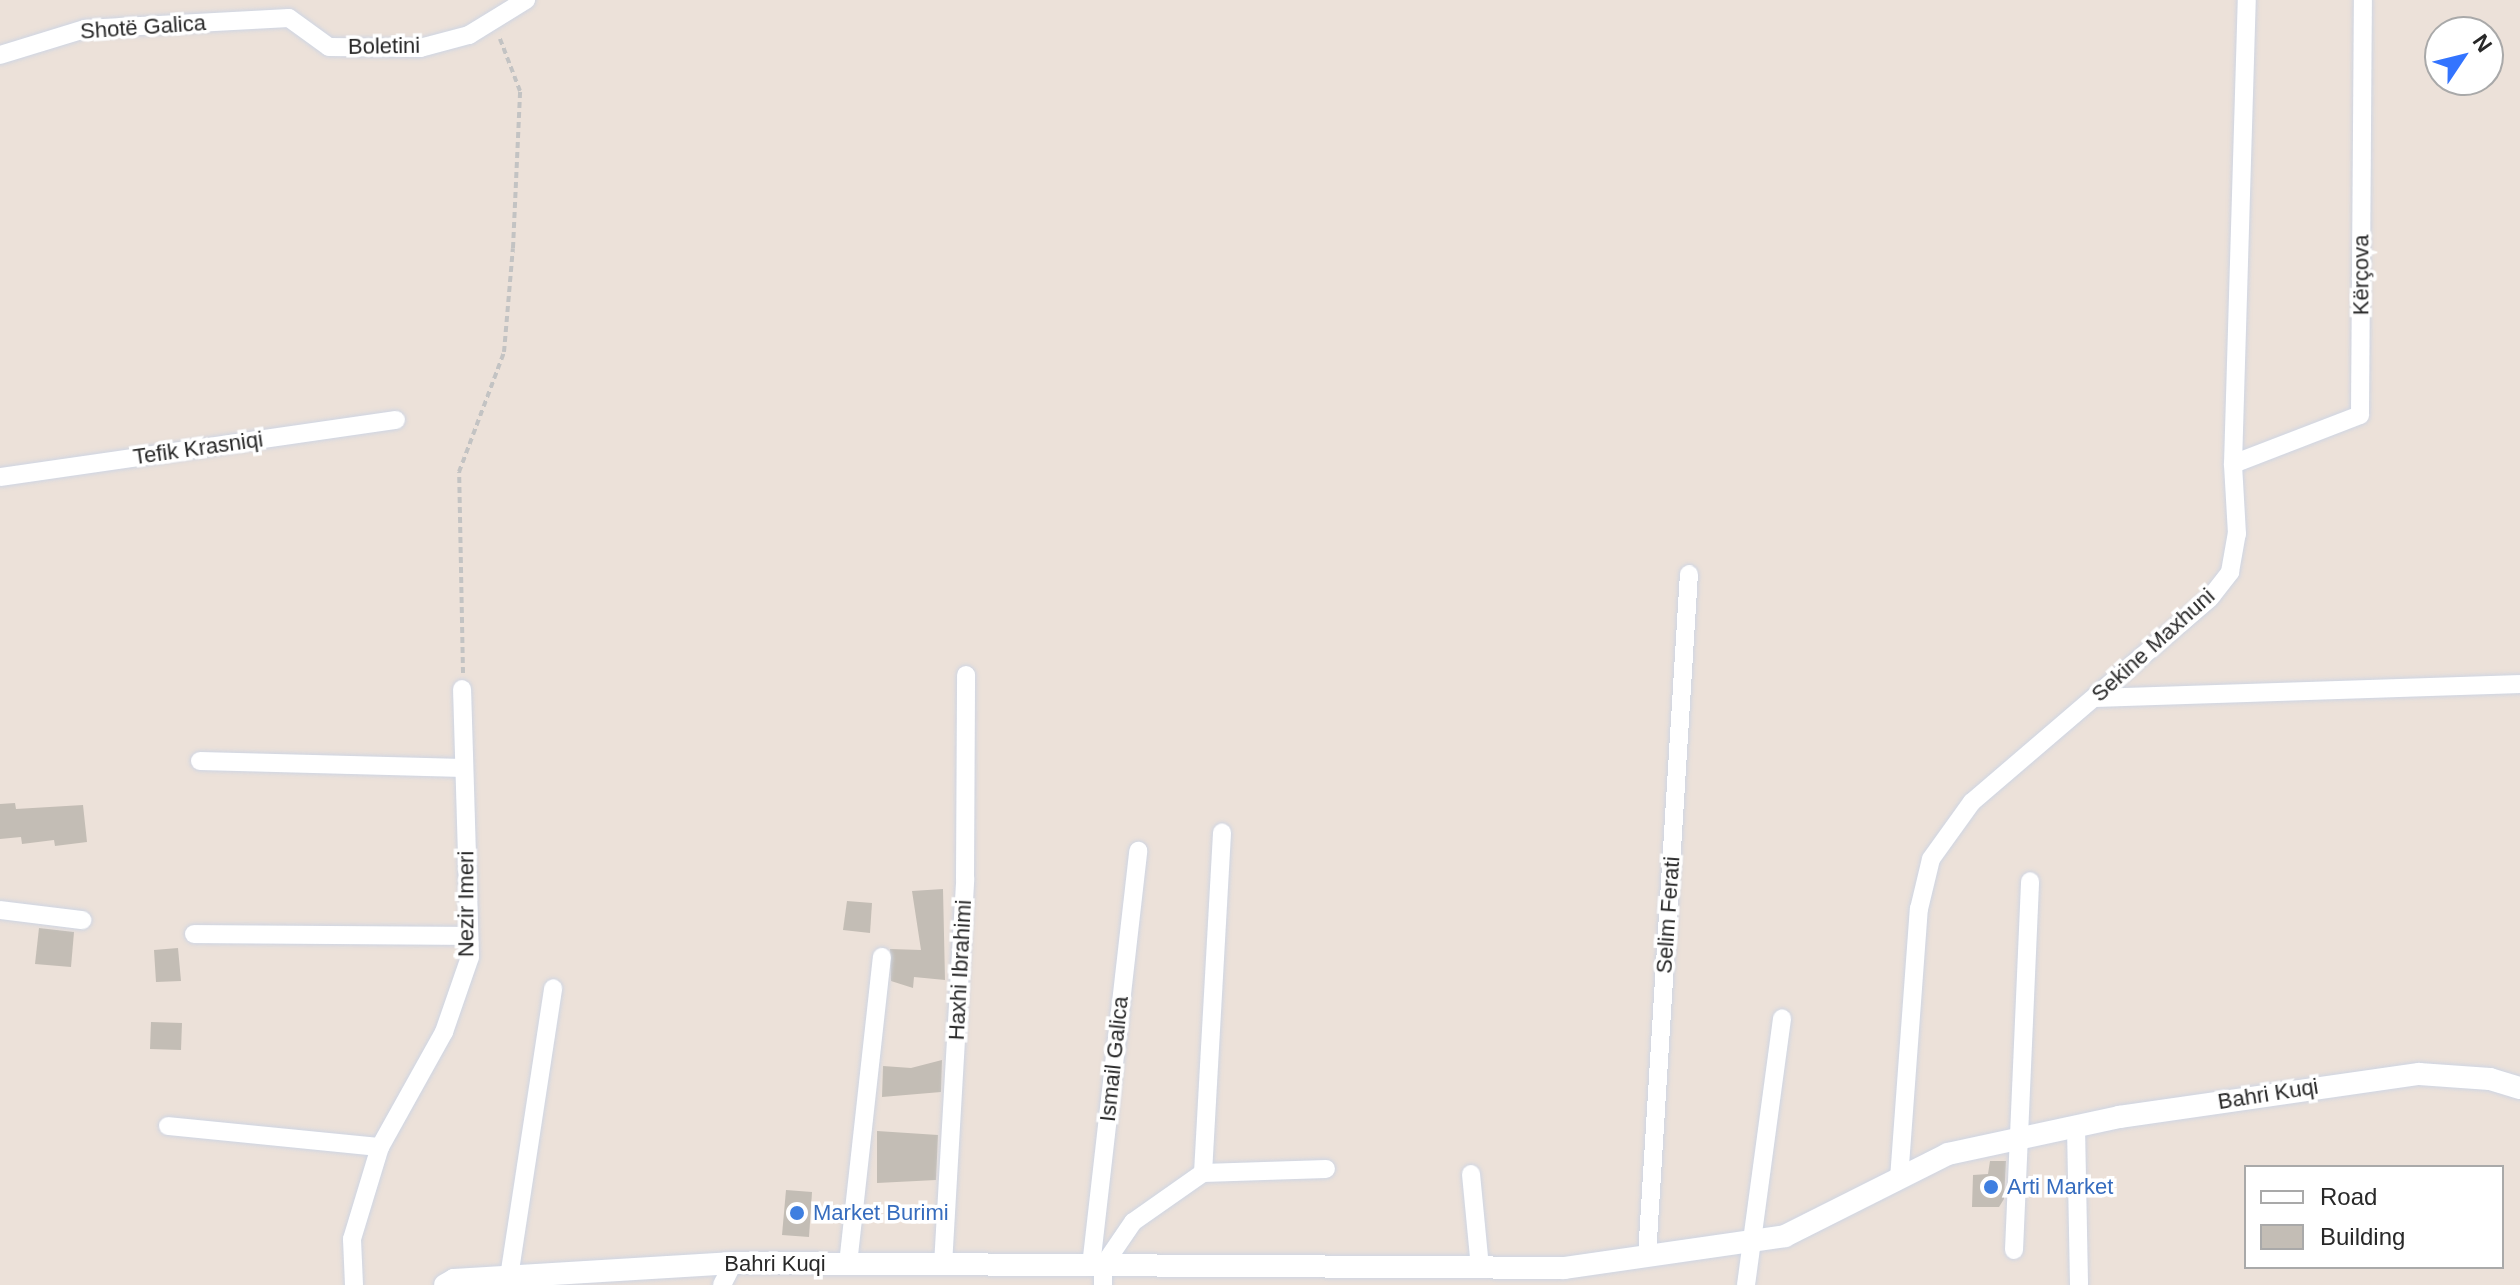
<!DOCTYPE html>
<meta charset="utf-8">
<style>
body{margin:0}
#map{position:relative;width:2520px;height:1285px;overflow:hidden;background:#ece1d9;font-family:Helvetica,sans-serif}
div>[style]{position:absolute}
.building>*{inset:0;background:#c3bdb5}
.path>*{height:4px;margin-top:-2px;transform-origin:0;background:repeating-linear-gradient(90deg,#c3c3c3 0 6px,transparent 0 10px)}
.roads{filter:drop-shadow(0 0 2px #ced5e3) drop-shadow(0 0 2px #ced5e3)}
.minor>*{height:18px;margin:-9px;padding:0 9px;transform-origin:9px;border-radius:9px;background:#fff}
.tertiary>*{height:22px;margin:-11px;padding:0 11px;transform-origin:11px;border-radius:11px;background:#fff}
.dots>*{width:22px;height:22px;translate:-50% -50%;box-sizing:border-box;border:4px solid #fff;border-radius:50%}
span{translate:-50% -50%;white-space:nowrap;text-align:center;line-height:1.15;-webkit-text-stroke:7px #fff;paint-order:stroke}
.street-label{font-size:22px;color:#282828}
.shop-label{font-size:22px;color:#366cbe}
.left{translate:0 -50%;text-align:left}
.legend{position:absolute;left:2244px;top:1165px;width:260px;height:104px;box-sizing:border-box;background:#fff;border:2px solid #a9a9a9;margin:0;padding:10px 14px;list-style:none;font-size:24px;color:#282828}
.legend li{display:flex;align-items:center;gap:16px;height:40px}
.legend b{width:40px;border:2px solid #a9a9a9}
.north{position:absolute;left:2424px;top:16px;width:80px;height:80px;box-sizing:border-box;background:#fff;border:2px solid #a9a9a9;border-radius:50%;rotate:55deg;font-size:22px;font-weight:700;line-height:32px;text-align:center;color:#282828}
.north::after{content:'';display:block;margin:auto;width:28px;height:36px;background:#3374ff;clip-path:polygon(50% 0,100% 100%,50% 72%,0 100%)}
</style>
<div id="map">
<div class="building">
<i style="clip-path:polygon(15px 803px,16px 809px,83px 805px,87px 842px,55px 846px,54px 840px,22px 844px,21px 837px,0 839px,0 804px)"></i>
<i style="clip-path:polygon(943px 889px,945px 980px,914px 977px,913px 988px,891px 981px,890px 949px,921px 950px,912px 891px)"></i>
<i style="clip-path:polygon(847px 901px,872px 903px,870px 933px,843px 930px)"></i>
<i style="clip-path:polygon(39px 928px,74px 932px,71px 967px,35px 964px)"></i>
<i style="clip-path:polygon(178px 948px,181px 981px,156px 982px,154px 950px)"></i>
<i style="clip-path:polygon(151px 1022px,182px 1023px,181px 1050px,150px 1049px)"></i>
<i style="clip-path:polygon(942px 1060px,941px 1092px,882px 1097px,883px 1066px,911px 1068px)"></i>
<i style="clip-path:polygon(877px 1131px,938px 1135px,936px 1180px,877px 1183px)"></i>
<i style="clip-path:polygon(1990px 1161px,2006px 1161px,2004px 1199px,1999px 1207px,1972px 1207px,1973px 1175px,1988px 1174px)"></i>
<i style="clip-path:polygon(786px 1190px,812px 1192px,809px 1237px,782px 1235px)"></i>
</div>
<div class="path">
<i style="left:463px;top:673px;width:201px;rotate:-91.1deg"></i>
<i style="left:459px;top:472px;width:128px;rotate:-69.4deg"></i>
<i style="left:504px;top:352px;width:104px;rotate:-85.1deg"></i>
<i style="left:513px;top:248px;width:157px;rotate:-87.4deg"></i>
<i style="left:520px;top:91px;width:56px;rotate:-111deg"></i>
</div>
<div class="roads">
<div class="minor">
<i style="left:289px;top:18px;width:49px;rotate:35.9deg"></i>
<i style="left:329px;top:47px;width:91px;rotate:0.6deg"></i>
<i style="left:420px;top:48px;width:51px;rotate:-14.9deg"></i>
<i style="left:469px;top:35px;width:67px;rotate:-31.6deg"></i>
<i style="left:0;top:55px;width:89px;rotate:-17deg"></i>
<i style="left:85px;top:29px;width:204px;rotate:-3.1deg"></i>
<i style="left:2233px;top:464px;width:136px;rotate:-21.1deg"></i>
<i style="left:2360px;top:415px;width:415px;rotate:-89.6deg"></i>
<i style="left:0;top:477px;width:400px;rotate:-8.2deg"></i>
<i style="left:2096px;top:698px;width:424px;rotate:-1.9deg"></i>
<i style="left:200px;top:761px;width:264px;rotate:1.5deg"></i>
<i style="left:0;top:910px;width:83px;rotate:7deg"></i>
<i style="left:194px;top:934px;width:275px;rotate:0.4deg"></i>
<i style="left:168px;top:1126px;width:213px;rotate:5.7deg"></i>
<i style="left:2076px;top:1127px;width:158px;rotate:88.9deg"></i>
<i style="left:1203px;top:1173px;width:341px;rotate:-86.8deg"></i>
<i style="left:1471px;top:1174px;width:94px;rotate:84.5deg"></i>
<i style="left:1899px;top:1179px;width:271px;rotate:-85.8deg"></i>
<i style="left:1919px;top:909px;width:51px;rotate:-76.5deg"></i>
<i style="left:1931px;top:859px;width:70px;rotate:-54.3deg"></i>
<i style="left:1972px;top:802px;width:313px;rotate:-40.6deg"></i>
<i style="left:2210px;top:598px;width:33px;rotate:-52deg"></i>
<i style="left:2230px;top:572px;width:39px;rotate:-80deg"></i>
<i style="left:2237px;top:534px;width:70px;rotate:-93.3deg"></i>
<i style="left:2233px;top:464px;width:464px;rotate:-88.3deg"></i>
<i style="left:2014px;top:1250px;width:369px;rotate:-87.5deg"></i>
<i style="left:1647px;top:1256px;width:683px;rotate:-86.48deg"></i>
<i style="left:848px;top:1264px;width:309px;rotate:-83.7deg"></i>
<i style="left:943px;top:1265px;width:387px;rotate:-86.7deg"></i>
<i style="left:965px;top:879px;width:204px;rotate:-89.7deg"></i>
<i style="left:1091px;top:1266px;width:418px;rotate:-83.5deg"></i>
<i style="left:509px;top:1277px;width:292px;rotate:-81.3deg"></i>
<i style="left:354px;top:1285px;width:46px;rotate:-92.5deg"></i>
<i style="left:352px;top:1239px;width:96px;rotate:-73.1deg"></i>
<i style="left:380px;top:1147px;width:132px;rotate:-60.9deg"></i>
<i style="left:444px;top:1032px;width:79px;rotate:-70.9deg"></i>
<i style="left:470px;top:957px;width:268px;rotate:-91.7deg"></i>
<i style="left:722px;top:1285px;width:25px;rotate:-63deg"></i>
<i style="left:1103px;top:1285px;width:19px;rotate:-90deg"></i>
<i style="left:1103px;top:1266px;width:53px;rotate:-55.7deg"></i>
<i style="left:1133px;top:1222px;width:85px;rotate:-35deg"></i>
<i style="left:1203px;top:1173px;width:123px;rotate:-1.9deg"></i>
<i style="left:1746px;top:1285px;width:269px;rotate:-82.3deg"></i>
</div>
<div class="tertiary">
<i style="left:445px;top:1285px;width:10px;rotate:-29deg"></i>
<i style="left:454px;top:1280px;width:280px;rotate:-3.5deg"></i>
<i style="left:733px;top:1263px;width:831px;rotate:0.34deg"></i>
<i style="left:1564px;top:1268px;width:223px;rotate:-8.2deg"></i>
<i style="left:1785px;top:1236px;width:182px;rotate:-26.7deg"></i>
<i style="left:1948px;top:1154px;width:175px;rotate:-12.2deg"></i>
<i style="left:2119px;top:1117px;width:303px;rotate:-8.2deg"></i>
<i style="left:2419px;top:1074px;width:71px;rotate:4deg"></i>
<i style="left:2490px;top:1079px;width:31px;rotate:17deg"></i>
</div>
</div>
<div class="dots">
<i style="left:1991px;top:1187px;background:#3f7fe0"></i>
<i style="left:797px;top:1213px;background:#3f7fe0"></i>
</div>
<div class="street-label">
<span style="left:143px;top:27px;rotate:-4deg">Shotë Galica</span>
<span style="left:384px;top:46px;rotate:-1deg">Boletini</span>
<span style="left:2361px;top:275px;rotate:-90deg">Kërçova</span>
<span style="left:198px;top:448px;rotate:-8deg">Tefik Krasniqi</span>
<span style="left:2153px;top:645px;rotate:-42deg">Sekine Maxhuni</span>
<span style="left:466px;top:904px;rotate:-90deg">Nezir Imeri</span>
<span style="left:1668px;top:915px;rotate:-86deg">Selim Ferati</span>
<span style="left:960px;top:970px;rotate:-87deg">Haxhi Ibrahimi</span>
<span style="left:1114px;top:1059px;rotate:-84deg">Ismail Galica</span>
<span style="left:2268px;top:1094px;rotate:-9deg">Bahri Kuqi</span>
<span style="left:775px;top:1264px">Bahri Kuqi</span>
</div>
<div class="shop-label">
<span class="left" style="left:2007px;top:1187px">Arti Market</span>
<span class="left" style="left:813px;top:1213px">Market Burimi</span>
</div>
<ul class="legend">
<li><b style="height:10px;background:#fff"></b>Road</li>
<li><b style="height:22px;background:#c3bdb5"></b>Building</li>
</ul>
<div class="north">N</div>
</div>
